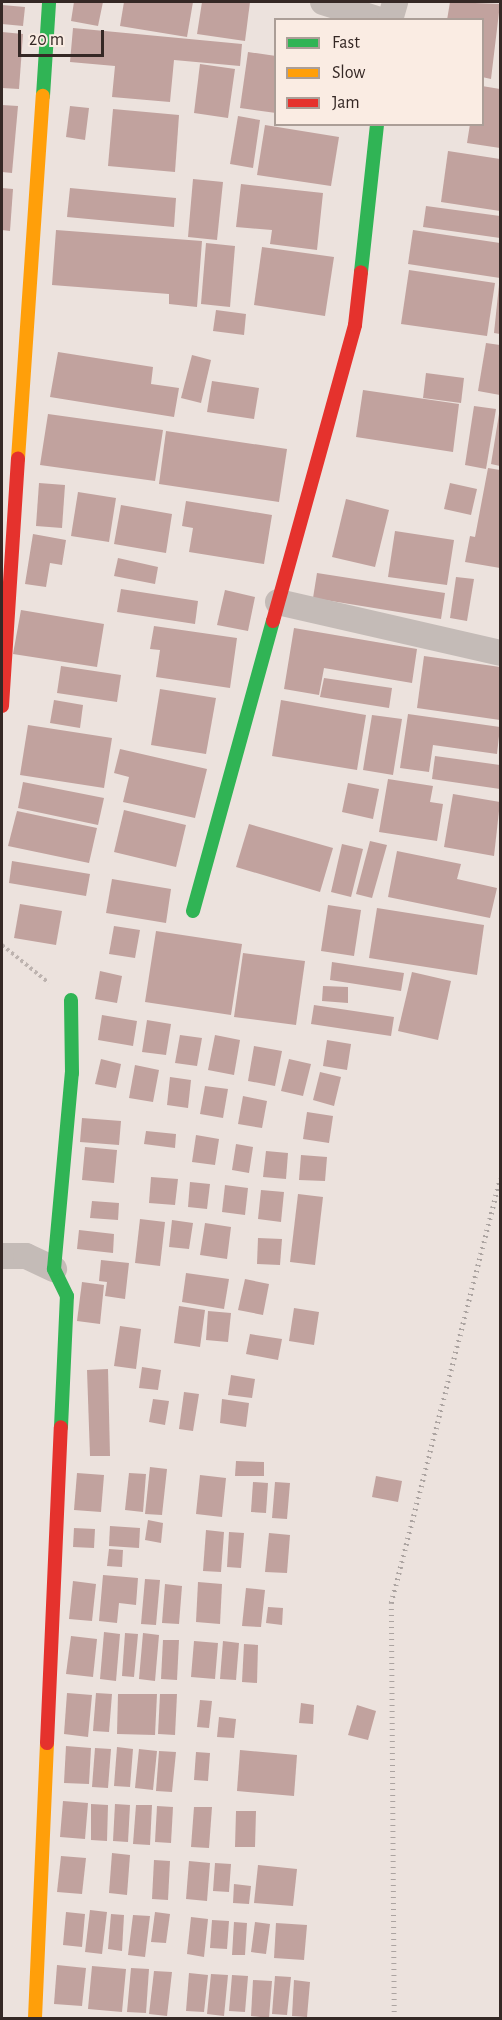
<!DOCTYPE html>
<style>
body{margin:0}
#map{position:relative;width:502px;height:2020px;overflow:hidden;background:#ece2dd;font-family:"Alegreya Sans",sans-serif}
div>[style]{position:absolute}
.building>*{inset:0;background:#c1a29e}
.path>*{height:4px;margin-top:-2px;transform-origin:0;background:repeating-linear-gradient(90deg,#bdb3af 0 3px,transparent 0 6px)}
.street>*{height:26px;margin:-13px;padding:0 13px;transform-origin:13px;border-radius:13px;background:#c4bbb7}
.fast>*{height:14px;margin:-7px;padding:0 7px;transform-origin:7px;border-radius:7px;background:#30b455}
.slow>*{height:14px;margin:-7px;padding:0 7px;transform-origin:7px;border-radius:7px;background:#ff9f0a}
.jam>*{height:14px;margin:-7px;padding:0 7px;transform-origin:7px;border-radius:7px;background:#e5322d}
.rail>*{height:4.5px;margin-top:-2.25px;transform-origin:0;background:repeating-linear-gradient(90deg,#aca4a1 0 1.5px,transparent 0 6px)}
span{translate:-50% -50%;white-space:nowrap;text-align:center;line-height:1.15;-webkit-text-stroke:4.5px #faece3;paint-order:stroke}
.frame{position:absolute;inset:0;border:3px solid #352825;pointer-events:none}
.legend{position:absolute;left:274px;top:18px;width:210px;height:108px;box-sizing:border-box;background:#faece3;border:2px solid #ab9e97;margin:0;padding:8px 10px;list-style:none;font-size:18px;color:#352825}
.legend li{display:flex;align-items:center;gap:12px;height:30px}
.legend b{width:30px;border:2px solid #ab9e97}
.scale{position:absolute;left:18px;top:30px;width:86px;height:27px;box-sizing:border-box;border:3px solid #352825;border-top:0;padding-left:8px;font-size:18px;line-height:21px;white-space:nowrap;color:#352825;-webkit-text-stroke:4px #faece3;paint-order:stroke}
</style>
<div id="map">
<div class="building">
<i style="clip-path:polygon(74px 2px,103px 2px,98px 26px,71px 21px)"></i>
<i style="clip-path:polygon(124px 2px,193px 2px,187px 37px,120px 26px)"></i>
<i style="clip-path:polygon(202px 2px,250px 2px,245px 41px,197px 34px)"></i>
<i style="clip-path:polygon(450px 2px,500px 4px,491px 79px,482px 77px,482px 20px,447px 20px)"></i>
<i style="clip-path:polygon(2px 5px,25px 7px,23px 26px,2px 24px)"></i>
<i style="clip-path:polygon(73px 28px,242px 44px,240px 66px,174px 60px,170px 102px,112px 97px,115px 66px,70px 62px)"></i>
<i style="clip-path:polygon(2px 32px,23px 34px,19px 89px,2px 88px)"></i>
<i style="clip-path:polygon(248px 52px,276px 56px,276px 113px,240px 108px)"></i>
<i style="clip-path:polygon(200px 64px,235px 69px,228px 118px,194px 113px)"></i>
<i style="clip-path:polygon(482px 86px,500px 89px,500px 148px,467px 143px,470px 124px,482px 124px)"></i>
<i style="clip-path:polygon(2px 105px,18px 106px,12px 173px,2px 172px)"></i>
<i style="clip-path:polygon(70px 106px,89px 108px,85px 140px,66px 137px)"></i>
<i style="clip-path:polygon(113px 109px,179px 115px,175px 172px,108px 166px)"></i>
<i style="clip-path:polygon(238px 116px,260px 120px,253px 168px,230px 164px)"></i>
<i style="clip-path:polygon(265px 125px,339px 137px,331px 186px,257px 175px)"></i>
<i style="clip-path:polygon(448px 151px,500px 159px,500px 211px,441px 202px)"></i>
<i style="clip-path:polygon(193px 179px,223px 182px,217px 240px,188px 237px)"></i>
<i style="clip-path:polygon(241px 184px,323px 193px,317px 250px,270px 244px,272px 230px,236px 227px)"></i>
<i style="clip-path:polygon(2px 188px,13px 189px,10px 231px,2px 230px)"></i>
<i style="clip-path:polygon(70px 188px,176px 198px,174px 227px,67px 217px)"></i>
<i style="clip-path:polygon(426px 206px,500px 216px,500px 238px,423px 227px)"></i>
<i style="clip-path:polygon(56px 230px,202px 241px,197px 307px,169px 304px,169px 294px,52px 285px)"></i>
<i style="clip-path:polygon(413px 230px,500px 243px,500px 278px,408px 264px)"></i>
<i style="clip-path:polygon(206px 243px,235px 246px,230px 307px,201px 304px)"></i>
<i style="clip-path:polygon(262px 247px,334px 257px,325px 316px,254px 305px)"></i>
<i style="clip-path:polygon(409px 270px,495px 283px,487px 336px,401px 324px)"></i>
<i style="clip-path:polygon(499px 285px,500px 285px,500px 334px,494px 333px)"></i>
<i style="clip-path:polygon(216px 310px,246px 314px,244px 335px,213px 331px)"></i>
<i style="clip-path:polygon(486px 343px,500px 345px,500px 395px,478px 391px)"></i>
<i style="clip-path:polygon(58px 352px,153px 367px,151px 384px,179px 388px,174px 417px,50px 397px)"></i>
<i style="clip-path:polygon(192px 355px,211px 360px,201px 403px,181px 398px)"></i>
<i style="clip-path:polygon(426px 373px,464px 378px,461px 403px,423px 398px)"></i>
<i style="clip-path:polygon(212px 381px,259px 388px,254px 419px,207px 412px)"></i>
<i style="clip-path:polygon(363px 390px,459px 404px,453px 452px,356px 437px)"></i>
<i style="clip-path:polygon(474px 406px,496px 409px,486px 469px,465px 465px)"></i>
<i style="clip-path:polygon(48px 414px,163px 430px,155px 481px,40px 465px)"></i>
<i style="clip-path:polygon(499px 414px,500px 414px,500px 466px,491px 464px)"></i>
<i style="clip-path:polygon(166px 431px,287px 449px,279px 502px,159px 484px)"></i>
<i style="clip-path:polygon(488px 468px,500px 470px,500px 568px,465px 562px,470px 536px,475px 537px)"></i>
<i style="clip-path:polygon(39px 483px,65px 485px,62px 528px,36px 526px)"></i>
<i style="clip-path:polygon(450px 483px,477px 489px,471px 515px,444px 509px)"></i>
<i style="clip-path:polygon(78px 492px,116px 498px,109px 542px,71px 536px)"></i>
<i style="clip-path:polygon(346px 499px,389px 510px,375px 567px,332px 557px)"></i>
<i style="clip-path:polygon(186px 501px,272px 515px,264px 564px,189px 552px,193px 528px,182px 526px)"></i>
<i style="clip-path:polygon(121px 505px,172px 514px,166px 553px,114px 544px)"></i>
<i style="clip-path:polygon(395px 531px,454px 540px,447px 585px,388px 577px)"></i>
<i style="clip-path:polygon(33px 534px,66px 540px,62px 565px,50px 563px,46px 587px,25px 584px)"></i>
<i style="clip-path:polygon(118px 558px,158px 567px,155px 584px,114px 576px)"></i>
<i style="clip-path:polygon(317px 573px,445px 593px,441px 619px,313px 598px)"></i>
<i style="clip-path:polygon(456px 577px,474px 579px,467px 621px,450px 618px)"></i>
<i style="clip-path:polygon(121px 589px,198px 601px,195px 624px,117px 612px)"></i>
<i style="clip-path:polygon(225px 590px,255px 597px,248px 631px,217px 625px)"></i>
<i style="clip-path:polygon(21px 610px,104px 624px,97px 667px,13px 654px)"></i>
<i style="clip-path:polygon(154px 626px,237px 638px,230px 688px,156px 677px,160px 650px,150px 649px)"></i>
<i style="clip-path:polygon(294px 628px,417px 649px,412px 683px,324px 668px,319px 695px,284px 689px)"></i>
<i style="clip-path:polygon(424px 656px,500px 667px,500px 720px,417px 708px)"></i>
<i style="clip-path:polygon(61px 666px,121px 675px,117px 702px,57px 693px)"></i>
<i style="clip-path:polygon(324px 678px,392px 688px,389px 708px,320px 697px)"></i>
<i style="clip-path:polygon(160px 689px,216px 698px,206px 754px,151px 745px)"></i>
<i style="clip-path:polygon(54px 700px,83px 705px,80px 728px,50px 723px)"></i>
<i style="clip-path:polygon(281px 700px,366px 715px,357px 770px,272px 756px)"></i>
<i style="clip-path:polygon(408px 714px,500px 727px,497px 754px,433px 745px,429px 772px,400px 768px)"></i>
<i style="clip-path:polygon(372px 715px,402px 719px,393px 775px,363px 770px)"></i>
<i style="clip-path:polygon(28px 725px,112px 738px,104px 788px,20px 775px)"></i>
<i style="clip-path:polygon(120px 749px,207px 769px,195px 818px,123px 802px,129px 777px,114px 773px)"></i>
<i style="clip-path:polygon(435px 756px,500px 765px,500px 789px,432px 779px)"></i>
<i style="clip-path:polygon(388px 779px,433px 786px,430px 802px,443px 804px,437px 841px,379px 832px)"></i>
<i style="clip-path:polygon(23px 782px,104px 798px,98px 825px,18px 808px)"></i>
<i style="clip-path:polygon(348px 783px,379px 789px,373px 819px,342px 812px)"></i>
<i style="clip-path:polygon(453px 794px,500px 802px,494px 856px,444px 847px)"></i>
<i style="clip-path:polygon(124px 810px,186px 825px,176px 867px,114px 852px)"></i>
<i style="clip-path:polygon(17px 811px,97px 828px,89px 863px,8px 846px)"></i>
<i style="clip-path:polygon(249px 824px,333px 848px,320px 892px,236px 867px)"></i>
<i style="clip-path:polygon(370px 841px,387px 845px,372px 898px,356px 894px)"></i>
<i style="clip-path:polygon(342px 844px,363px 849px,351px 897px,331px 892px)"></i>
<i style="clip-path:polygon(397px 851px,461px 864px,457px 879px,497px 888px,490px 918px,388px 897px)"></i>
<i style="clip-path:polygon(12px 861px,90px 874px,86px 896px,9px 883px)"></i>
<i style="clip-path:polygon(112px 879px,171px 889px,166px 923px,106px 913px)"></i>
<i style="clip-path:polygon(20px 904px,62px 911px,56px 945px,14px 938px)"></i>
<i style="clip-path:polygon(328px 905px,361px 910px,354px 956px,321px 951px)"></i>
<i style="clip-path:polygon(377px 908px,484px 925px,477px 975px,369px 958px)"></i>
<i style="clip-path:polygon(114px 926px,140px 930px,135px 958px,109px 954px)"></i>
<i style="clip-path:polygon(156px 931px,242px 944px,231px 1015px,145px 1002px)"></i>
<i style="clip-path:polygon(243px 953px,305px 961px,296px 1025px,234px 1017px)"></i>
<i style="clip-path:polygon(332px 962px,404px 973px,401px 991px,330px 980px)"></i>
<i style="clip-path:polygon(100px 971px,122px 976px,117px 1003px,95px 999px)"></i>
<i style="clip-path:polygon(412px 972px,451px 981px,438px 1040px,398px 1031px)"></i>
<i style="clip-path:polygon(323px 986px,348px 987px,348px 1003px,322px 1001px)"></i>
<i style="clip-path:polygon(314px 1005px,394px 1017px,391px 1036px,311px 1024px)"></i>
<i style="clip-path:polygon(102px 1015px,137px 1021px,133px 1046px,98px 1040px)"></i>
<i style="clip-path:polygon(147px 1020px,171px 1024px,166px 1055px,142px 1052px)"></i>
<i style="clip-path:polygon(180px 1035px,202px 1038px,197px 1066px,175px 1063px)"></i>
<i style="clip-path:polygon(215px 1035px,240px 1040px,234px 1075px,208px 1070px)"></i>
<i style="clip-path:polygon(327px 1040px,351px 1044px,347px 1070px,323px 1066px)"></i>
<i style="clip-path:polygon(254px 1046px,282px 1051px,275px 1086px,248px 1081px)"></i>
<i style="clip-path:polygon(101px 1059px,121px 1064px,116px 1088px,95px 1084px)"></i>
<i style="clip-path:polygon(289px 1059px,311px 1064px,303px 1096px,281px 1091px)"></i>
<i style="clip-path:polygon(135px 1065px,159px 1070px,153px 1102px,129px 1098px)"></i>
<i style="clip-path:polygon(320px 1072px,341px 1077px,334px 1106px,313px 1100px)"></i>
<i style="clip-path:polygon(170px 1077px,191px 1080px,188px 1108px,167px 1105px)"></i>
<i style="clip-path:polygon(205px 1086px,228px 1089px,223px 1118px,200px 1114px)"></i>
<i style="clip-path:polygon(243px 1096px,267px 1101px,262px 1128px,238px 1124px)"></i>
<i style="clip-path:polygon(307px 1112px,333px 1116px,329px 1143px,303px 1139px)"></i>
<i style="clip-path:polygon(82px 1118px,121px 1121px,119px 1145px,80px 1142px)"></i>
<i style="clip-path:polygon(146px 1131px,176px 1134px,175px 1148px,144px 1144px)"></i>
<i style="clip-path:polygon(196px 1135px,219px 1139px,215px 1165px,192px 1162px)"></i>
<i style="clip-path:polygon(236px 1144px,253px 1147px,249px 1173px,232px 1170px)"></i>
<i style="clip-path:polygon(85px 1147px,117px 1150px,114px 1183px,82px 1180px)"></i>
<i style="clip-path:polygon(266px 1151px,288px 1153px,286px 1179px,263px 1177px)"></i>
<i style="clip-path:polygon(301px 1155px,327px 1157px,325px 1181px,299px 1180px)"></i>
<i style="clip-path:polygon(151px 1177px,178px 1179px,175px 1205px,149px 1203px)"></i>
<i style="clip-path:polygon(190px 1182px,210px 1184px,207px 1209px,188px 1207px)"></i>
<i style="clip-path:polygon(225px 1185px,248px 1188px,245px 1215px,222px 1212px)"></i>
<i style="clip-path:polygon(261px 1190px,284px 1192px,281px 1222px,258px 1219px)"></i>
<i style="clip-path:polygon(298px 1194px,323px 1197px,315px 1265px,290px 1262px)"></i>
<i style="clip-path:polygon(92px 1201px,119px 1203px,118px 1220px,90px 1218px)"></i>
<i style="clip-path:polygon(140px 1219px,165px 1222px,160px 1266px,135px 1263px)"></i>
<i style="clip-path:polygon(172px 1220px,193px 1223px,189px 1249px,169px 1247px)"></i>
<i style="clip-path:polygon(205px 1223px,231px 1227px,227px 1259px,200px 1255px)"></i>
<i style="clip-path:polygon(79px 1230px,114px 1234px,113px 1253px,77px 1249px)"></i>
<i style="clip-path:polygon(258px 1238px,282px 1239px,280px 1265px,257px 1264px)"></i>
<i style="clip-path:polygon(101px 1260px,129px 1263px,125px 1299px,105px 1296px,107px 1282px,99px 1281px)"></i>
<i style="clip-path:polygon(186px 1273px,229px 1279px,224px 1309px,182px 1302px)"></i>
<i style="clip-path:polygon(245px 1279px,269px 1284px,263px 1315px,238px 1310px)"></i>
<i style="clip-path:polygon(82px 1282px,104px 1285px,100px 1324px,77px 1321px)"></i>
<i style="clip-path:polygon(179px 1306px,205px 1310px,200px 1347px,174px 1343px)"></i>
<i style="clip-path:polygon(294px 1308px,319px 1312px,314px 1345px,289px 1341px)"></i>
<i style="clip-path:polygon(208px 1311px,231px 1313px,228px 1342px,206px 1340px)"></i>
<i style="clip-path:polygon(120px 1326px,141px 1329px,136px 1369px,114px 1366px)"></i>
<i style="clip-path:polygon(250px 1334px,282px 1339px,278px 1360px,246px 1354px)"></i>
<i style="clip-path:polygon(142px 1367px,161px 1370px,158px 1390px,139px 1388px)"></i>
<i style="clip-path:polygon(108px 1369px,110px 1456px,90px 1456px,87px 1370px)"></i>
<i style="clip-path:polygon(231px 1375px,255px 1379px,252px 1398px,228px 1395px)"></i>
<i style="clip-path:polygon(184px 1392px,199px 1394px,193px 1431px,179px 1429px)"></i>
<i style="clip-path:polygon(153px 1399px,169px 1401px,165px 1425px,149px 1422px)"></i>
<i style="clip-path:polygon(222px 1399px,249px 1403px,246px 1427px,220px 1423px)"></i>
<i style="clip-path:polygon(236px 1461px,264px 1462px,264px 1476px,235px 1476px)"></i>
<i style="clip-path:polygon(150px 1467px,167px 1469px,162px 1515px,145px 1514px)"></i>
<i style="clip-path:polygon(77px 1473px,104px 1475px,101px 1512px,74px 1510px)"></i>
<i style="clip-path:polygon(129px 1473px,146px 1474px,143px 1512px,125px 1510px)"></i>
<i style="clip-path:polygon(200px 1475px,226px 1478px,222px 1517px,196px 1514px)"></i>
<i style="clip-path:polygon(376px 1476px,402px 1481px,398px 1502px,372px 1497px)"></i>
<i style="clip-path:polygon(253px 1482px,268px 1483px,266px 1513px,251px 1512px)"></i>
<i style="clip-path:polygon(275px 1482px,290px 1483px,287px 1519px,272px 1518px)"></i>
<i style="clip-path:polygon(148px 1520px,163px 1523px,161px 1543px,145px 1540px)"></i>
<i style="clip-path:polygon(110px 1526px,140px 1528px,139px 1548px,109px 1546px)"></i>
<i style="clip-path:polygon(74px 1528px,95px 1529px,94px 1548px,73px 1547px)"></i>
<i style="clip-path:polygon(206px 1530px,224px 1532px,221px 1572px,203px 1571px)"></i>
<i style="clip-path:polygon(229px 1532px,244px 1533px,241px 1568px,227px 1567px)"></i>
<i style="clip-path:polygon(269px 1533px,290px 1535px,287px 1573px,265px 1572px)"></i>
<i style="clip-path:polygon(109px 1549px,123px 1550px,122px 1567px,107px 1566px)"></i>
<i style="clip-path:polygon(103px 1575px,138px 1578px,136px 1605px,119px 1603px,117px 1623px,99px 1621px)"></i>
<i style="clip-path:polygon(145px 1579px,160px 1580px,156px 1625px,141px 1624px)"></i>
<i style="clip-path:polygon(73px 1581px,96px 1584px,92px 1621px,69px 1619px)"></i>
<i style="clip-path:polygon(198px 1582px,222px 1584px,220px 1624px,196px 1622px)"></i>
<i style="clip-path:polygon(165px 1584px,182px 1586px,179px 1624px,162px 1623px)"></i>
<i style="clip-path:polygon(246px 1588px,265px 1590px,261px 1627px,242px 1626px)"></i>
<i style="clip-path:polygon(268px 1607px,283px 1608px,282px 1625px,266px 1623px)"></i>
<i style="clip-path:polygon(104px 1632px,120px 1634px,116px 1681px,100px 1679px)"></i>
<i style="clip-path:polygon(125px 1633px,138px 1634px,134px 1677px,122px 1676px)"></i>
<i style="clip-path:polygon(143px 1633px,159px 1635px,155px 1681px,139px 1679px)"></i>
<i style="clip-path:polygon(71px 1636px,97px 1639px,93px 1677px,66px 1674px)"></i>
<i style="clip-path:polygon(163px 1640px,179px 1640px,177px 1680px,161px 1679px)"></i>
<i style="clip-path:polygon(194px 1641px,218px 1643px,215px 1679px,191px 1677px)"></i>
<i style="clip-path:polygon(223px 1641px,239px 1643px,236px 1680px,220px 1679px)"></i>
<i style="clip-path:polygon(244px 1644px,258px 1645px,257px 1683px,242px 1682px)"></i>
<i style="clip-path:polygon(67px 1693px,92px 1695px,88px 1737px,64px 1734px)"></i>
<i style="clip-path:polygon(96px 1693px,112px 1694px,109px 1732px,93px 1731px)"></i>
<i style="clip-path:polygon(118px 1694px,157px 1694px,155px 1735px,117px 1734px)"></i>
<i style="clip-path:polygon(160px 1694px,177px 1694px,175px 1735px,158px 1734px)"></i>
<i style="clip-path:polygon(200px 1700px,212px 1701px,209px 1728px,197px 1727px)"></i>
<i style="clip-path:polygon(301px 1703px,314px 1705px,313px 1724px,299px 1723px)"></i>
<i style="clip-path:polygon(357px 1705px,376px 1711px,368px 1740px,348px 1735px)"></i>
<i style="clip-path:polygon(219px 1717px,236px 1719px,234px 1738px,217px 1737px)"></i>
<i style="clip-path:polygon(66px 1746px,91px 1748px,89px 1784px,64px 1783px)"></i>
<i style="clip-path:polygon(117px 1747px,133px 1749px,130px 1787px,114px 1786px)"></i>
<i style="clip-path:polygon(95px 1748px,111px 1749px,108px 1788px,92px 1787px)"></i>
<i style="clip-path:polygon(139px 1749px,157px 1751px,153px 1790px,135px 1788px)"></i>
<i style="clip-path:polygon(240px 1750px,297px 1755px,294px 1796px,237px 1791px)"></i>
<i style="clip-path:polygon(159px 1751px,176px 1752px,172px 1792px,156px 1791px)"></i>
<i style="clip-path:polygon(196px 1752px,210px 1753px,208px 1781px,194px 1780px)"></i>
<i style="clip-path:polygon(63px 1801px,88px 1803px,85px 1839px,60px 1837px)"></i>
<i style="clip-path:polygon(91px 1804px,108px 1805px,107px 1841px,91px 1840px)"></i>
<i style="clip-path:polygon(115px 1804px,130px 1805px,128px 1842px,113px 1841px)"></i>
<i style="clip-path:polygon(136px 1805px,152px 1805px,150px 1845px,133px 1844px)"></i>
<i style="clip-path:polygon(157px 1806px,173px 1807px,171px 1843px,155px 1842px)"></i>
<i style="clip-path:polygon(194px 1807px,212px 1807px,209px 1848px,191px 1847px)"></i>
<i style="clip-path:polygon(236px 1811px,256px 1811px,255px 1847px,235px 1847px)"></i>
<i style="clip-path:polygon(112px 1853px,130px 1855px,127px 1895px,109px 1893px)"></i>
<i style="clip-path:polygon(61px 1856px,86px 1858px,82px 1894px,57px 1892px)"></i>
<i style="clip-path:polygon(154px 1860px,170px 1861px,168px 1900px,152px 1899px)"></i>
<i style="clip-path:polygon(189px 1861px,210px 1863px,207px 1901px,186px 1899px)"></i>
<i style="clip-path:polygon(215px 1863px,231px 1864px,229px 1892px,213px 1891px)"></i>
<i style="clip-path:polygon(258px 1865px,297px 1869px,293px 1906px,254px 1903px)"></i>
<i style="clip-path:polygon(234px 1884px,251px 1886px,249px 1904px,233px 1903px)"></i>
<i style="clip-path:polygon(90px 1910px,107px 1912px,102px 1954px,85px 1952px)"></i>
<i style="clip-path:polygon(66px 1912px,85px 1914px,82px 1947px,63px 1945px)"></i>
<i style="clip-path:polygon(155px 1912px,170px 1914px,166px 1943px,151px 1942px)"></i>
<i style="clip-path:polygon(111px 1914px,124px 1915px,122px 1951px,108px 1949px)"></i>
<i style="clip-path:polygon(133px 1915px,150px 1916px,145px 1957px,128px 1955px)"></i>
<i style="clip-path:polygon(191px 1917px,208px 1919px,204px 1957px,187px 1954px)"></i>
<i style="clip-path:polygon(212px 1920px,229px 1921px,227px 1949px,210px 1948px)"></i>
<i style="clip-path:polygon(234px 1922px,247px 1923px,245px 1955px,232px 1955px)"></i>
<i style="clip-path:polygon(255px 1922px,270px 1924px,266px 1954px,251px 1952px)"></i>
<i style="clip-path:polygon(276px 1923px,307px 1925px,304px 1960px,274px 1958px)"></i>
<i style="clip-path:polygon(57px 1965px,86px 1968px,82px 2006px,54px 2004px)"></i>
<i style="clip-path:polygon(92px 1966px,126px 1969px,122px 2012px,88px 2009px)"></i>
<i style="clip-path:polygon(131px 1968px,149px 1969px,146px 2013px,127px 2012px)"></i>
<i style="clip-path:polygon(154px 1971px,172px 1972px,167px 2016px,149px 2014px)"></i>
<i style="clip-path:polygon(189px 1973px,208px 1975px,204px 2012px,186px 2011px)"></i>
<i style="clip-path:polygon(211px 1974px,228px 1975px,224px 2016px,207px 2014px)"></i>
<i style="clip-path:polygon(232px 1975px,248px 1976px,245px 2012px,229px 2011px)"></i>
<i style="clip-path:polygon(275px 1976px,291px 1977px,287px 2015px,272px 2014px)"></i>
<i style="clip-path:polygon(253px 1980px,272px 1981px,269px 2018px,251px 2016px)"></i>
<i style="clip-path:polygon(294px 1980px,310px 1982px,307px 2017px,292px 2016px)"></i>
</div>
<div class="path">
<i style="left:2px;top:945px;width:60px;rotate:39deg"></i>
</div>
<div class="street">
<i style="left:323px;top:2px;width:60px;rotate:17.5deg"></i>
<i style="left:390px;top:20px;width:19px;rotate:-74deg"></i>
<i style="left:278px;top:602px;width:228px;rotate:12.9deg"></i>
<i style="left:2px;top:1256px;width:24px"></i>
<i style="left:26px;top:1256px;width:31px;rotate:25deg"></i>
</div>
<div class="fast">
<i style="left:43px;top:96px;width:94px;rotate:-86.3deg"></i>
<i style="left:361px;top:272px;width:149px;rotate:-83.8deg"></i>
<i style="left:193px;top:911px;width:301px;rotate:-74.6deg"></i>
<i style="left:61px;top:1427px;width:131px;rotate:-87.4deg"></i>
<i style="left:67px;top:1296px;width:30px;rotate:-116deg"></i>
<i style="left:54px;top:1269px;width:197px;rotate:-84.8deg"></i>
<i style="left:72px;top:1073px;width:73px;rotate:-90.8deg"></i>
</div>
<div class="slow">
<i style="left:18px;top:459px;width:364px;rotate:-86.1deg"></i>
<i style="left:35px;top:2018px;width:275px;rotate:-87.5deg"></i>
</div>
<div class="jam">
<i style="left:273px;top:621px;width:307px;rotate:-74.5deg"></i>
<i style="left:355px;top:325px;width:53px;rotate:-83.5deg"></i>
<i style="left:2px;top:706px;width:248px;rotate:-86.3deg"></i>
<i style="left:47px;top:1743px;width:316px;rotate:-87.5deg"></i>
</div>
<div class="rail">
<i style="left:394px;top:2018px;width:415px;rotate:-90.4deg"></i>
<i style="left:391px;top:1603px;width:438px;rotate:-75.6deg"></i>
</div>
<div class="frame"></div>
<ul class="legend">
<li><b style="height:8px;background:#30b455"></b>Fast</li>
<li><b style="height:8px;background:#ff9f0a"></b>Slow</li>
<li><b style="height:8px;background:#e5322d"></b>Jam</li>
</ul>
<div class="scale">20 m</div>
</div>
